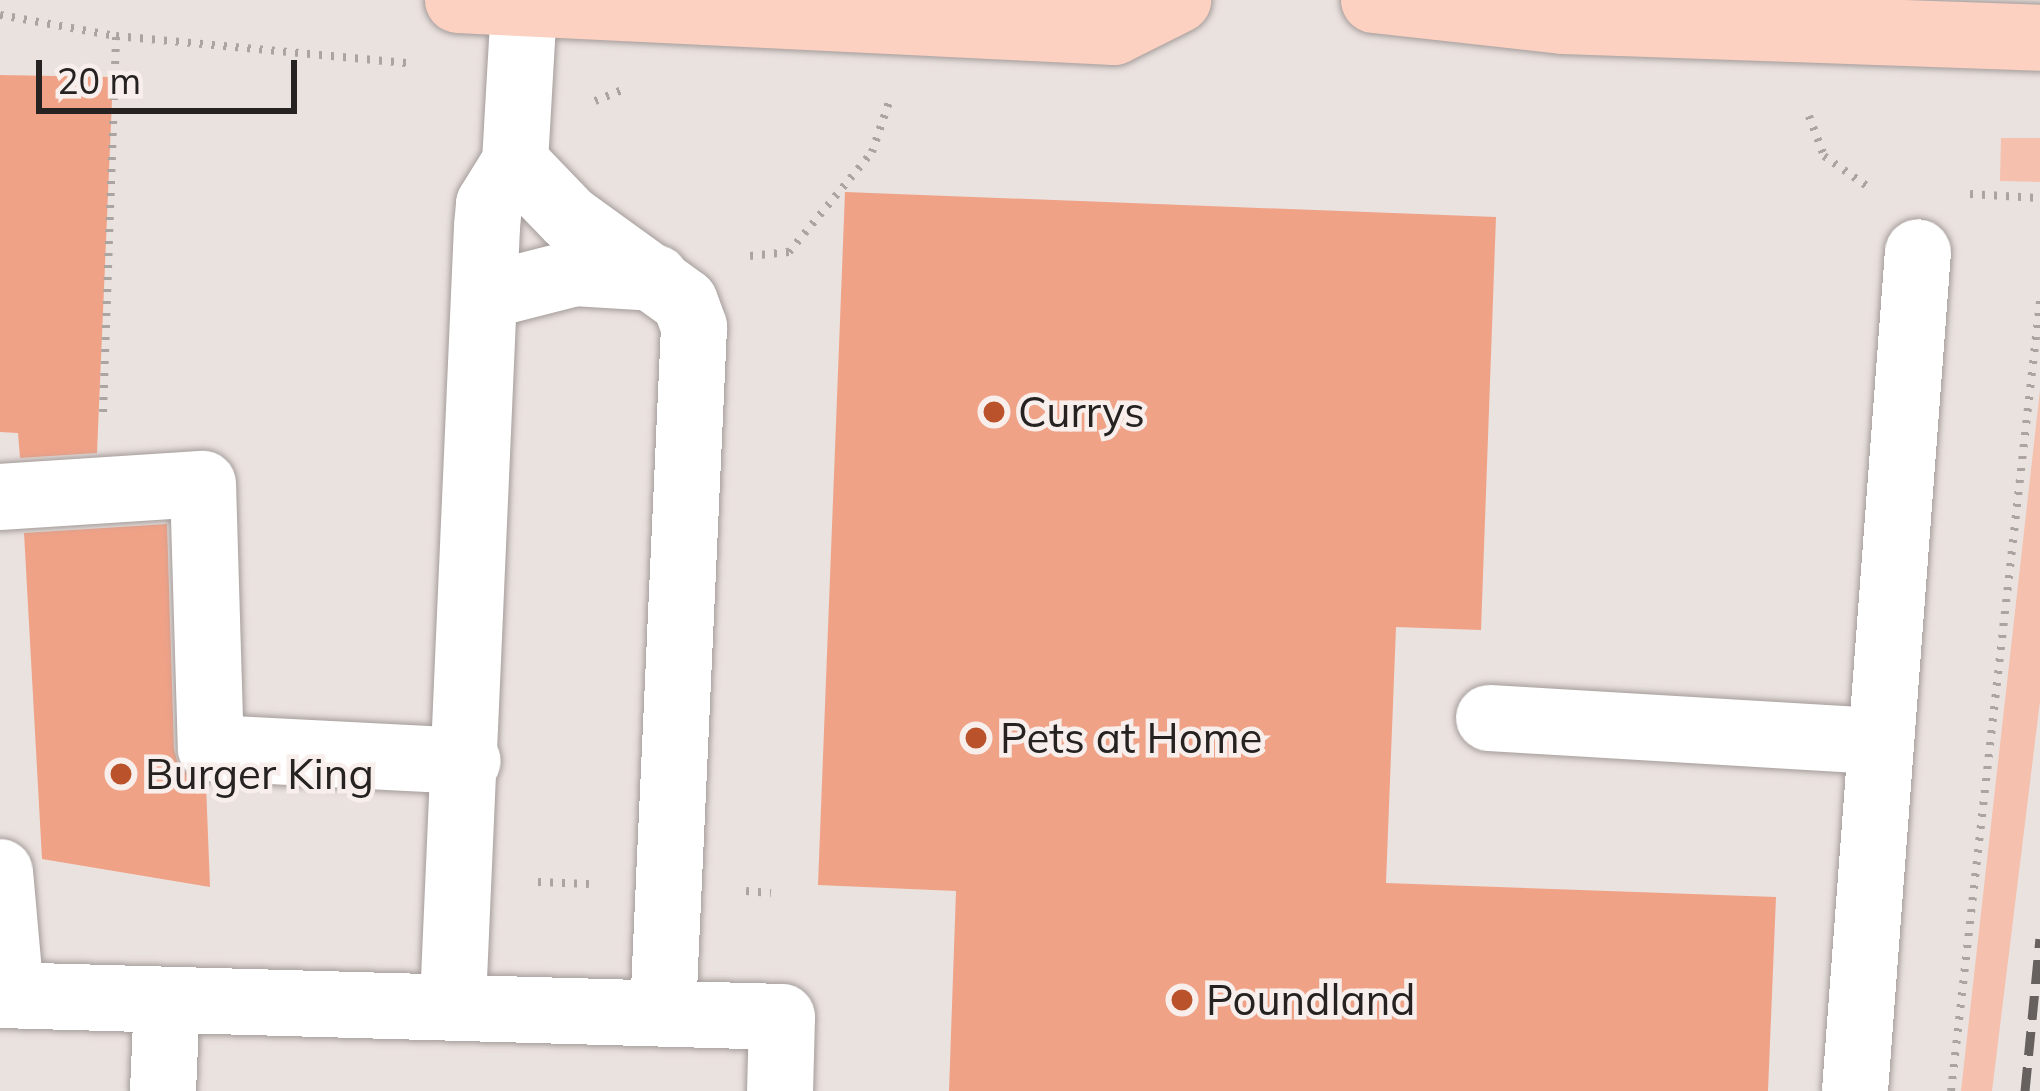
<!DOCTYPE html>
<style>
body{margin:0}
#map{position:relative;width:2040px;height:1091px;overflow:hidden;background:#eae2df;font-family:Mulish,sans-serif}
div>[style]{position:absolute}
.green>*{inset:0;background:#f5c0ad}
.building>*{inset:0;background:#f0a287}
.path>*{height:8px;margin-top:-4px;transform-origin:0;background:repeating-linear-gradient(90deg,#aba5a2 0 3px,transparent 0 12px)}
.roads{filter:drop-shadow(0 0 3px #a49c9a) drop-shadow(0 0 3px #a49c9a)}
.minor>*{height:66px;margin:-33px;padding:0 33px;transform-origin:33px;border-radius:33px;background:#fff}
.major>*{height:66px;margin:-33px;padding:0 33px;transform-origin:33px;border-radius:33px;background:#fdd1c2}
.rail>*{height:9px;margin-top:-4.5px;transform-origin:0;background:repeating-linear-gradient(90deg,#66615f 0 24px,transparent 0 36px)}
.dots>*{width:33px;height:33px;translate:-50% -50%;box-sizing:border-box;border:6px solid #f8efec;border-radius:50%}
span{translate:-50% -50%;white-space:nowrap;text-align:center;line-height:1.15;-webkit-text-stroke:9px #f8efec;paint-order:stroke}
.poi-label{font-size:42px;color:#252221}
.left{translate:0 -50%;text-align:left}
.scale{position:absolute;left:36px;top:60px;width:261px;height:54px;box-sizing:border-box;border:6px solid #252221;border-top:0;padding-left:15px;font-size:36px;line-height:42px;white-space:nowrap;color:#252221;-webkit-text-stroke:9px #f8efec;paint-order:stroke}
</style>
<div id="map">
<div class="green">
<i style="clip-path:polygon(2001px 138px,2040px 138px,2040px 182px,2000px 181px)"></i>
<i style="clip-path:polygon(2040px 390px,2040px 701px,1992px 1091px,1961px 1091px)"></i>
</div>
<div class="building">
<i style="clip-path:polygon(0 75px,113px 77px,97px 453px,20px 458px,18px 433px,0 432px)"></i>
<i style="clip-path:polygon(845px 192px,1496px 217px,1481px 630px,1396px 627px,1386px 883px,1776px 897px,1768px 1091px,949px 1091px,956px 891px,818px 885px)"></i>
<i style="clip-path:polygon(167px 524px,174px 749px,179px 768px,206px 784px,210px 887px,42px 859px,24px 533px)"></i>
</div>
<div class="path">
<i style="left:0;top:15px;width:118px;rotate:10.3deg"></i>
<i style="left:116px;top:36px;width:294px;rotate:5.3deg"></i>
<i style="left:595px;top:101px;width:32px;rotate:-22deg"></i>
<i style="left:1809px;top:116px;width:43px;rotate:69.4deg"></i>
<i style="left:1824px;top:156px;width:57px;rotate:35.1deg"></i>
<i style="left:1970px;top:194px;width:70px;rotate:3.3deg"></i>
<i style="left:750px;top:256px;width:39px;rotate:-6deg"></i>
<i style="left:789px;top:252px;width:130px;rotate:-50.3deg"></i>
<i style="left:872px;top:152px;width:56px;rotate:-71.2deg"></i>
<i style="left:103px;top:412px;width:375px;rotate:-88deg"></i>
<i style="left:538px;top:882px;width:51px;rotate:2.2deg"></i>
<i style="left:746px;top:891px;width:25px;rotate:5deg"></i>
<i style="left:1951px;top:1091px;width:795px;rotate:-83.57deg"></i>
</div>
<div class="roads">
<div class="minor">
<i style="left:515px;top:162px;width:78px;rotate:46deg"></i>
<i style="left:569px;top:218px;width:143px;rotate:35.9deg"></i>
<i style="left:685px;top:302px;width:27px;rotate:70deg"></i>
<i style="left:694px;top:327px;width:685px;rotate:92.59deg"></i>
<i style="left:485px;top:296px;width:93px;rotate:-14.3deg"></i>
<i style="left:575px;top:273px;width:81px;rotate:3.5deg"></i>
<i style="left:0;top:497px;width:203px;rotate:-3.7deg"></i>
<i style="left:203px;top:484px;width:264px;rotate:88.3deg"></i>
<i style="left:211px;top:748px;width:257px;rotate:2.9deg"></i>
<i style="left:1489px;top:718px;width:392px;rotate:3.4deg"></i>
<i style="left:0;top:872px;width:123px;rotate:84.9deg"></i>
<i style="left:0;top:995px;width:782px;rotate:1.61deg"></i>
<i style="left:782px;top:1017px;width:74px;rotate:91.5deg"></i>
<i style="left:453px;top:1002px;width:776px;rotate:-87.49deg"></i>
<i style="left:487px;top:227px;width:23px;rotate:-85deg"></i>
<i style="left:489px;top:204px;width:49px;rotate:-58.2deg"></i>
<i style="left:515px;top:162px;width:156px;rotate:-86.7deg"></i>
<i style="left:163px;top:1091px;width:91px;rotate:-87.5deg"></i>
<i style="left:1855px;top:1091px;width:841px;rotate:-85.71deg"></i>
</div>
<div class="major">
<i style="left:458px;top:0;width:657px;rotate:2.79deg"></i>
<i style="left:1114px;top:32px;width:72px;rotate:-26.6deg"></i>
<i style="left:1374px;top:0;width:190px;rotate:6.3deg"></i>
<i style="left:1563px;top:21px;width:477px;rotate:2deg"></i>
</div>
</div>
<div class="rail">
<i style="left:2025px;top:1091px;width:153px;rotate:-84.4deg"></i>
</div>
<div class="dots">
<i style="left:994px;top:412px;background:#ba532c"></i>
<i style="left:976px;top:738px;background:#ba532c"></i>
<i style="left:121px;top:774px;background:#ba532c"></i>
<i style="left:1182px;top:1000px;background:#ba532c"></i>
</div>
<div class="poi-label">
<span class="left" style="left:1018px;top:412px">Currys</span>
<span class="left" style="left:1000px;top:738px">Pets at Home</span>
<span class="left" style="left:145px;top:774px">Burger King</span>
<span class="left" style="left:1206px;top:1000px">Poundland</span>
</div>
<div class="scale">20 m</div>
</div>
